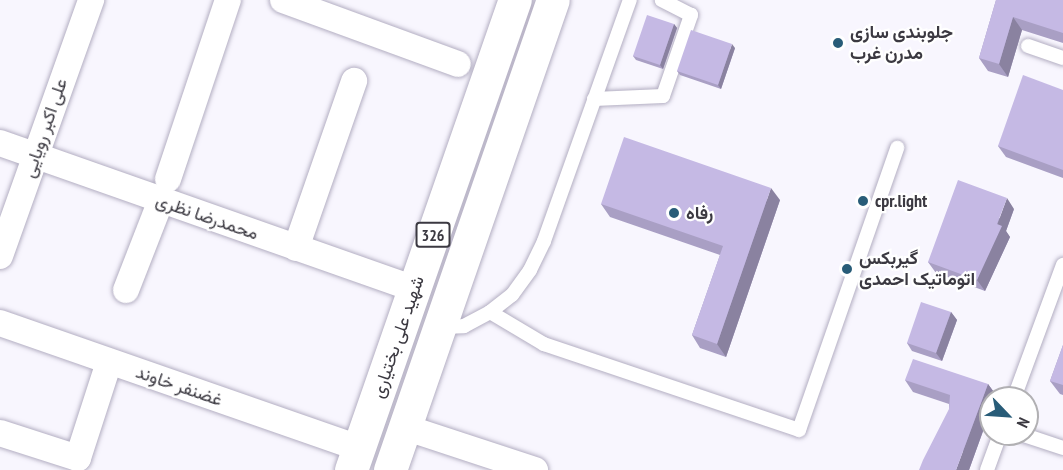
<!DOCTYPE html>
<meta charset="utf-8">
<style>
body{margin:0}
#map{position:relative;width:1063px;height:470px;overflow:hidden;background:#f8f6fe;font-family:"PT Sans Narrow",Vazirmatn,sans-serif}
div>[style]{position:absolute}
.roads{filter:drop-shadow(0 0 2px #b3aec2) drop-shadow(0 0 2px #b3aec2)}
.service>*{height:14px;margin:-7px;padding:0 7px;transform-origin:7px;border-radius:7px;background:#fff}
.minor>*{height:26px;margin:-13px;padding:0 13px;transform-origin:13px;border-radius:13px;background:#fff}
.primary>*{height:33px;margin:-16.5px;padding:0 16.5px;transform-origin:16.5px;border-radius:16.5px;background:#fff}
.wall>*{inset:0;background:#a99fc4}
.shaded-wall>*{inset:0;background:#8a82a0}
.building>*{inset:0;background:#c5b9e4}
.dots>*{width:16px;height:16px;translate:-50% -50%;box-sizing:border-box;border:3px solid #fff;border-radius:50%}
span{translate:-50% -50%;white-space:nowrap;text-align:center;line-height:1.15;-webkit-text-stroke:4.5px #fff;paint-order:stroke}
.shield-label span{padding:2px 4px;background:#fff;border:2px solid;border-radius:4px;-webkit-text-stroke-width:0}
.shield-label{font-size:16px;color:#3b3941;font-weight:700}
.poi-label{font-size:18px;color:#3b3941;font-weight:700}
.left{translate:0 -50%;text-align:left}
.street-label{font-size:18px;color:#3b3941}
.north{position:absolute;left:979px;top:386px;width:60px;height:60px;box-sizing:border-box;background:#fff;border:2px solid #b1b0b3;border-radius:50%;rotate:115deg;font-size:16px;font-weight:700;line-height:24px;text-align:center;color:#3b3941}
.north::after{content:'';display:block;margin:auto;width:21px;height:27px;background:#285c78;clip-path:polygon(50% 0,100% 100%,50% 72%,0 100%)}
</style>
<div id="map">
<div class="roads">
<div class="service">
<i style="left:1028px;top:46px;width:37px;rotate:19deg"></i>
<i style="left:594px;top:99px;width:69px;rotate:-2.5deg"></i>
<i style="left:663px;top:96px;width:86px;rotate:-70.9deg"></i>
<i style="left:691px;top:15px;width:33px;rotate:-153deg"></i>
<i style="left:490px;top:312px;width:63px;rotate:30.7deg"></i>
<i style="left:544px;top:344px;width:269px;rotate:18.6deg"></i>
<i style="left:799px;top:430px;width:299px;rotate:-70.8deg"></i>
<i style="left:440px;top:327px;width:24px;rotate:-2deg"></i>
<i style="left:464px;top:326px;width:30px;rotate:-28deg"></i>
<i style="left:490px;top:312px;width:28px;rotate:-38deg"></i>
<i style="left:512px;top:295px;width:31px;rotate:-54deg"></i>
<i style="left:530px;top:270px;width:32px;rotate:-64deg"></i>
<i style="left:544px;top:241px;width:256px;rotate:-70.4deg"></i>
<i style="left:1014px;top:398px;width:142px;rotate:-69.8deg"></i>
<i style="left:1021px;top:434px;width:44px;rotate:18.4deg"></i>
<i style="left:987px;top:470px;width:38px;rotate:-70deg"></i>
</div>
<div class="minor">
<i style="left:283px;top:0;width:186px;rotate:20.1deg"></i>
<i style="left:0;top:143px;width:439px;rotate:19.4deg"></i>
<i style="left:168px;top:179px;width:189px;rotate:-71.5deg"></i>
<i style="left:296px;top:248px;width:177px;rotate:-70.8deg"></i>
<i style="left:0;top:256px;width:272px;rotate:-70.4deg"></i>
<i style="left:126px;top:290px;width:97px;rotate:-68.7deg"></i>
<i style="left:0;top:323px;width:380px;rotate:19.2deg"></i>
<i style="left:404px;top:427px;width:138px;rotate:18.2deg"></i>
<i style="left:0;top:433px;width:82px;rotate:17.8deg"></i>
<i style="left:78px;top:458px;width:101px;rotate:-72.1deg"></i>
</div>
<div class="primary">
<i style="left:351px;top:470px;width:498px;rotate:-70.8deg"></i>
<i style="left:390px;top:470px;width:497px;rotate:-70.9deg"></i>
</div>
</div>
<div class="wall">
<i style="clip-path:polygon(996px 0,1063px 0,1063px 43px,1022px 30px,1008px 77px,988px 71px,979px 58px)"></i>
<i style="clip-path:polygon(674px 24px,677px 28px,663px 69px,636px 60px,633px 56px)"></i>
<i style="clip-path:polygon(735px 48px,721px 89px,680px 75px,677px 71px)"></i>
<i style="clip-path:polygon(1063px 90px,1063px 178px,1006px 157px,998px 146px)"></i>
<i style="clip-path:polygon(780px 200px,726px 357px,700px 348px,692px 335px,720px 255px,610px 217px,601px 204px)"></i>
<i style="clip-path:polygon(1014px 209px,1006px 231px,1010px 237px,985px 291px,936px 273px,928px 262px)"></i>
<i style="clip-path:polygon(951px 312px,957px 320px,942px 361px,912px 351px,907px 343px)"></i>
<i style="clip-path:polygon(1063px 345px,1063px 395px,1060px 394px,1050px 381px)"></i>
<i style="clip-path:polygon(905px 380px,988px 384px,996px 395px,991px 398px,991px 409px,969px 470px,949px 409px,949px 404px,913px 392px)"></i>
</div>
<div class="shaded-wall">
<i style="clip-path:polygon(1013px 17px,1022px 30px,1008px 77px,999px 64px)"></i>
<i style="clip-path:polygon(674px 24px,677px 28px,663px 69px,660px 65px)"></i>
<i style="clip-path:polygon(732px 44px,735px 48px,721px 89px,718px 85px)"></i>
<i style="clip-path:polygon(771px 188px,780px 200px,726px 357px,717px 344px)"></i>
<i style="clip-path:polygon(1007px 198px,1014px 209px,1006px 231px,1010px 237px,985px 291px,977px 280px)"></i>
<i style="clip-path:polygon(951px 312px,957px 320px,942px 361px,936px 353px)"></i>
<i style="clip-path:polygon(988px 384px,996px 395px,995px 398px,991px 398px,991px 409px,969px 470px,956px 470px)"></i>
</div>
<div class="building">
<i style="clip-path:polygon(996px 0,1063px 0,1063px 33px,1013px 17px,999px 64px,979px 58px)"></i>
<i style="clip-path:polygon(647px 15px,674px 24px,660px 65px,633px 56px)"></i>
<i style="clip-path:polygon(691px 30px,732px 44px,718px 85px,677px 71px)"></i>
<i style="clip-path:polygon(1023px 75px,1063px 90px,1063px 170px,998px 146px)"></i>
<i style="clip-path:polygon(624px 137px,771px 188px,717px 344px,692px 335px,723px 246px,601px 204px)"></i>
<i style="clip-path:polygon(958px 180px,1007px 198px,997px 224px,1002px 226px,977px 280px,928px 262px)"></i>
<i style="clip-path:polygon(921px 302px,951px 312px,936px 353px,907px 343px)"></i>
<i style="clip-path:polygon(1063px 345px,1063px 385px,1050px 381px)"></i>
<i style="clip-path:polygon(913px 359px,988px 384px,956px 470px,919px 470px,923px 460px,949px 409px,950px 395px,905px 380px)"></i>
</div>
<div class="dots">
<i style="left:838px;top:43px;background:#285c78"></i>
<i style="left:863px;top:201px;background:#285c78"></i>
<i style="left:674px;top:213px;background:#285c78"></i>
<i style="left:847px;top:269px;background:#285c78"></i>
</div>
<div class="shield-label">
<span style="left:433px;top:235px">326</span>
</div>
<div class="poi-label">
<span class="left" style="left:850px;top:43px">جلوبندی سازی<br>مدرن غرب</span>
<span class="left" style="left:875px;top:201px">cpr.light</span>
<span class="left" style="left:686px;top:213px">رفاه</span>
<span class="left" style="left:859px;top:269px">گیربکس<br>اتوماتیک احمدی</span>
</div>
<div class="street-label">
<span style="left:45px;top:128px;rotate:-71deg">علی اکبر رویایی</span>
<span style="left:207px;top:217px;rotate:19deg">محمدرضا نظری</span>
<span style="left:398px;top:337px;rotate:-71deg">شهید علی بختیاری</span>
<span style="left:179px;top:386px;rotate:19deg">غضنفر خاوند</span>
</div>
<div class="north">N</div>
</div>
